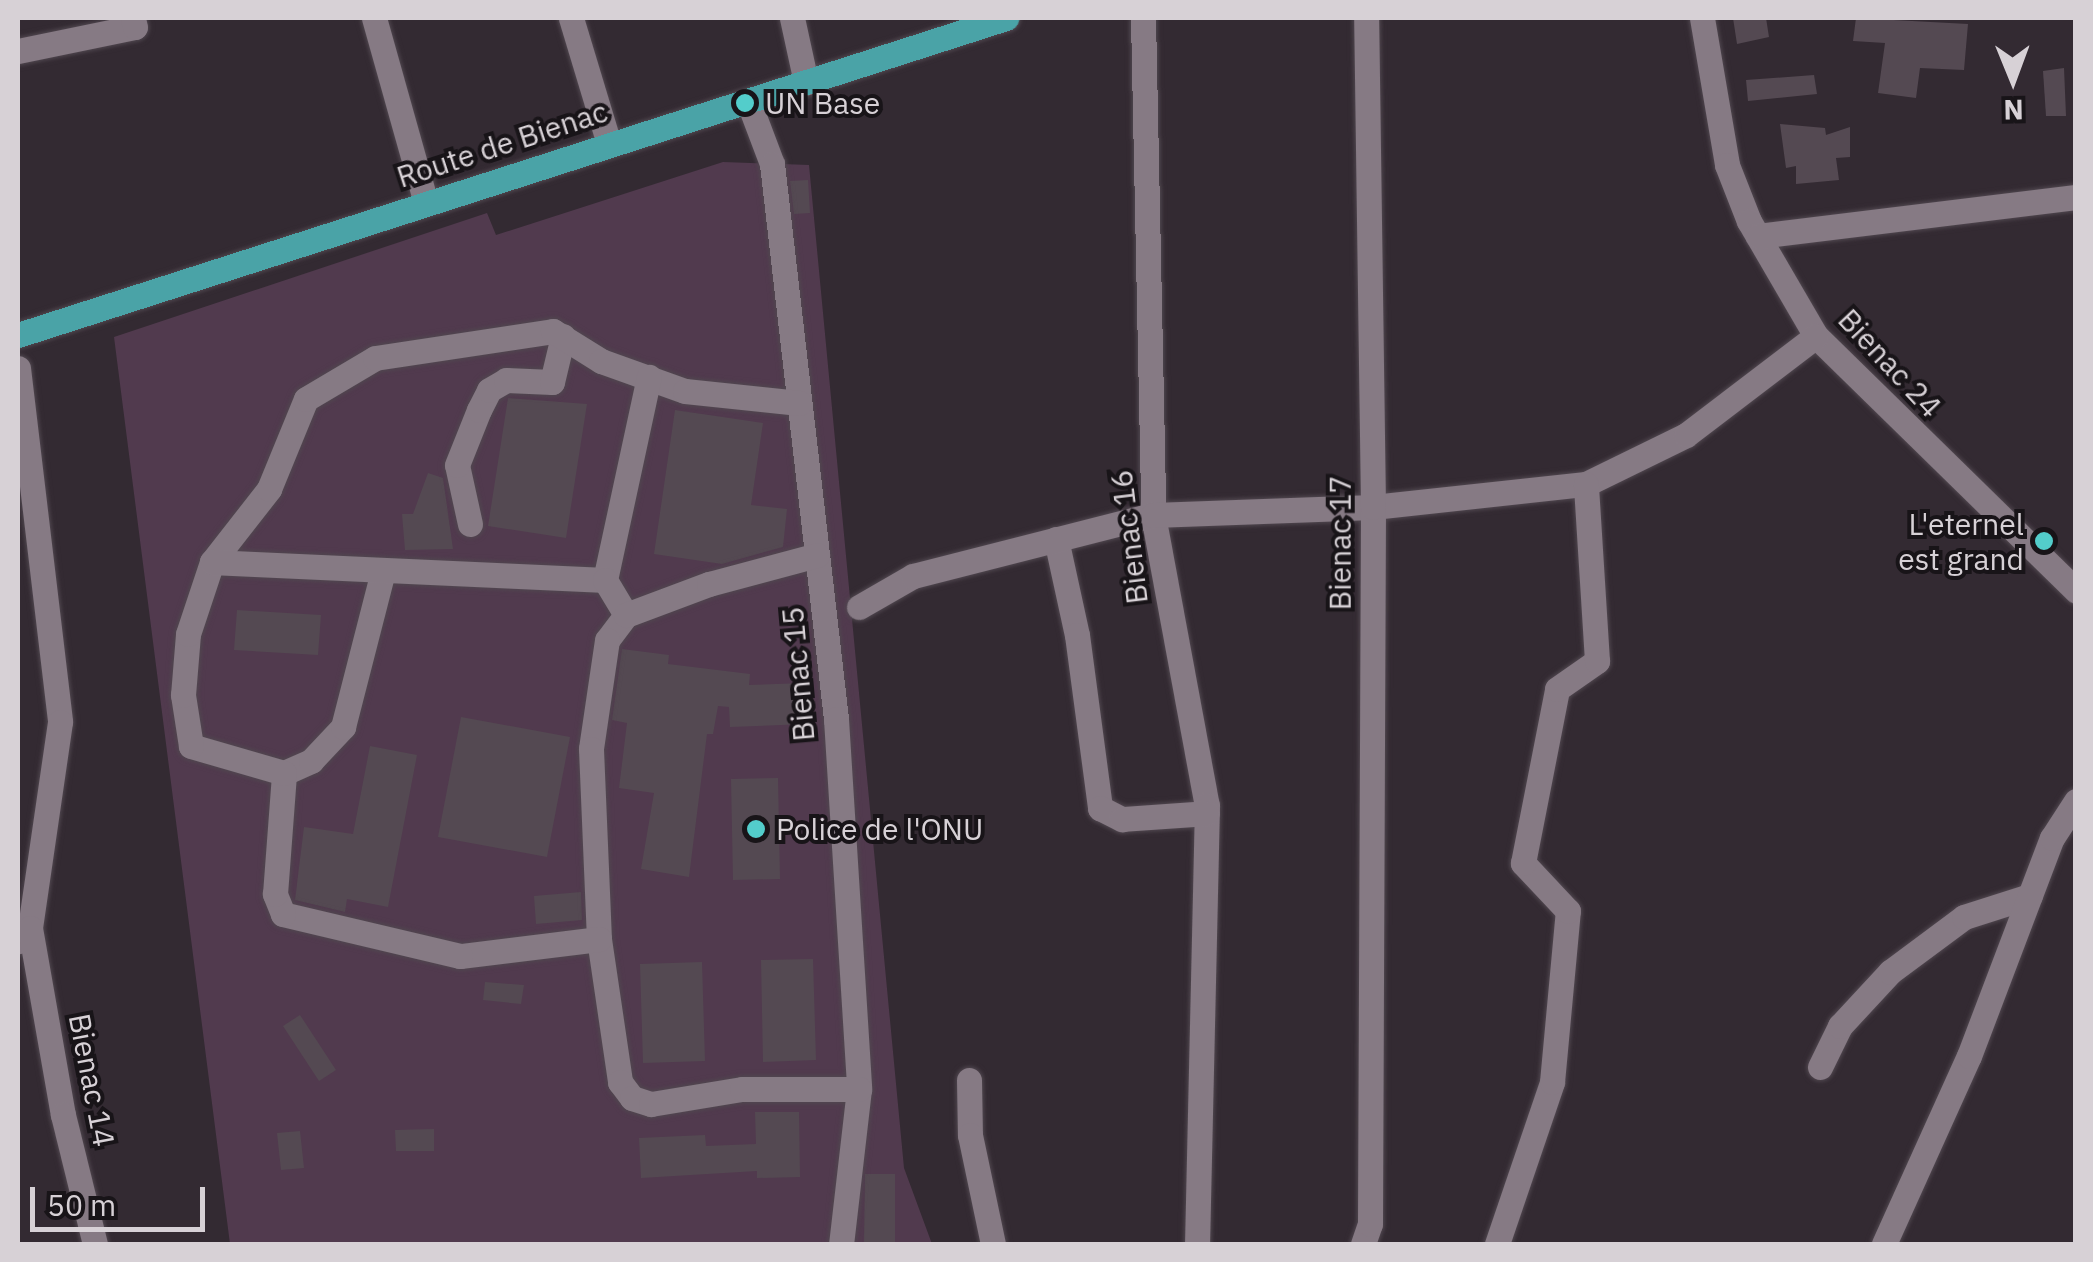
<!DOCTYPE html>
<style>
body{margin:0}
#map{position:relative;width:2093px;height:1262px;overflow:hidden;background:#332a32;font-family:"IBM Plex Sans",sans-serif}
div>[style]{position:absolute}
.green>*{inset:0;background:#513a4e}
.building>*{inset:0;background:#544952}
.roads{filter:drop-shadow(0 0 2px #50474f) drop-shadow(0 0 2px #50474f)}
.minor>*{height:25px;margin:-12.5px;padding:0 12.5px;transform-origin:12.5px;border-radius:12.5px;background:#867a84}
.major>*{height:25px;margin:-12.5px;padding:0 12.5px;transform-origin:12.5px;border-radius:12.5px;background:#4aa3a7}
.dots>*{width:28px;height:28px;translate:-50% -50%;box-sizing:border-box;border:5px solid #181418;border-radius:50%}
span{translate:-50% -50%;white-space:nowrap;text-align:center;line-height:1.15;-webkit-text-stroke:8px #181418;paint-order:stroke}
.poi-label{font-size:30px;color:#d7d1d6}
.left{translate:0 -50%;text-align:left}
.right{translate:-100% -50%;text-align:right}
.street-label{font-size:30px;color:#d7d1d6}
.frame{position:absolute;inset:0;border:20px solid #d7d1d6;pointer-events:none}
.north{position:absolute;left:1963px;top:30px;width:100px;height:100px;-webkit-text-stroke:8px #181418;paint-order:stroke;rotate:179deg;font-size:28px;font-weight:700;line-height:40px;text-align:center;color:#d7d1d6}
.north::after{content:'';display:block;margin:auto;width:35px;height:45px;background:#d7d1d6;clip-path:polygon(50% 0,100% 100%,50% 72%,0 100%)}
.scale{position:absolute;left:30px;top:1187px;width:175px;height:45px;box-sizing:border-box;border:5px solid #d7d1d6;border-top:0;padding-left:12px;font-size:30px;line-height:35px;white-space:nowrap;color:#d7d1d6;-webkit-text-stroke:8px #181418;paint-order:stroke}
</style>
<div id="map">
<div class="green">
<i style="clip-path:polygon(723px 162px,809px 165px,904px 1168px,932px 1244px,230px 1244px,114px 337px,487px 213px,496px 235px)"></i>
</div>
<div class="building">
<i style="clip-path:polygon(1733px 18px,1766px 18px,1769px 37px,1737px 44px)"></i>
<i style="clip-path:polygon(1856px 18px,1968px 24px,1964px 70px,1920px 68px,1916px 98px,1878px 93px,1885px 43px,1853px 41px)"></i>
<i style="clip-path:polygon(2064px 68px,2066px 116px,2046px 116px,2043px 71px)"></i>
<i style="clip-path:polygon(1814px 75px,1817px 94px,1748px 101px,1746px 80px)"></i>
<i style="clip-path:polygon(1780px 124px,1825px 128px,1826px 135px,1850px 127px,1850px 157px,1836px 158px,1839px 180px,1796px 184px,1796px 166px,1786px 168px)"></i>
<i style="clip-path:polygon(808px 180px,810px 213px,794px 214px,790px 181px)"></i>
<i style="clip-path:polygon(508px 398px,587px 404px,566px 538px,488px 526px)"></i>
<i style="clip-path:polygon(675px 410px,763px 423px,751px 505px,787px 509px,783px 547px,722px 564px,654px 554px)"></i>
<i style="clip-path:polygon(428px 473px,443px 478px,453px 549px,405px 550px,402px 514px,413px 514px)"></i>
<i style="clip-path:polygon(237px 610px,321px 615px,318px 655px,234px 650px)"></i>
<i style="clip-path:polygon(622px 649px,669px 655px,668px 664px,750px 674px,749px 685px,805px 683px,807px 724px,730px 727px,729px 707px,718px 706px,713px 734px,707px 734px,689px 877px,641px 869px,654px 793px,619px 788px,627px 723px,612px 720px)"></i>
<i style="clip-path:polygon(461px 717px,570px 737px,547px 857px,438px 837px)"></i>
<i style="clip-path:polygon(370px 746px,417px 755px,388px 907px,347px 899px,345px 912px,295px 900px,304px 827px,353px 834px)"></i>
<i style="clip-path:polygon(778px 778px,780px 879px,733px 880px,731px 779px)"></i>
<i style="clip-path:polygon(581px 892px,582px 920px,536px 924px,534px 896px)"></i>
<i style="clip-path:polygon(813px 959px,816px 1060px,763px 1062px,761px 960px)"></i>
<i style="clip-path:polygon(702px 962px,705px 1061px,643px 1063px,640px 964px)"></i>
<i style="clip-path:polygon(485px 982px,524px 985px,521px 1004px,483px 1000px)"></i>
<i style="clip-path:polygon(300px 1015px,336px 1070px,319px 1081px,283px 1026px)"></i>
<i style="clip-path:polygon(755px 1112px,799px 1112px,800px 1177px,757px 1178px,757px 1171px,641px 1178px,639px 1138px,705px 1135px,706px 1146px,756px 1144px)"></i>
<i style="clip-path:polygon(434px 1129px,434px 1151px,396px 1151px,395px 1130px)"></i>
<i style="clip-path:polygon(300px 1131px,304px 1168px,281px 1170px,277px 1133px)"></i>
<i style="clip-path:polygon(865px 1174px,895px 1174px,895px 1244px,864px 1244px)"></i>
</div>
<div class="roads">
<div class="minor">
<i style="left:374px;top:18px;width:192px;rotate:74.3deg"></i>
<i style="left:571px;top:18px;width:132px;rotate:73.2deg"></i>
<i style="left:792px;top:18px;width:66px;rotate:77.7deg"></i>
<i style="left:1143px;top:18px;width:497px;rotate:88.8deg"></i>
<i style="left:1153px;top:515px;width:295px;rotate:79.5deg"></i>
<i style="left:1207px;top:805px;width:439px;rotate:91.3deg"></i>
<i style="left:1702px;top:18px;width:149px;rotate:80.3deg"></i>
<i style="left:1727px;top:165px;width:60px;rotate:68.6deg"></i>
<i style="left:1749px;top:221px;width:133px;rotate:59.8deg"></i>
<i style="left:1816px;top:336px;width:364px;rotate:44.4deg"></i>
<i style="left:18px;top:51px;width:119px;rotate:-11.6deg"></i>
<i style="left:135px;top:27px;width:9px;rotate:-103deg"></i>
<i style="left:749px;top:103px;width:65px;rotate:69.3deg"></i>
<i style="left:772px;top:164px;width:559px;rotate:83.42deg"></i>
<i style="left:836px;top:719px;width:371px;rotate:86.4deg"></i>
<i style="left:859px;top:1089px;width:156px;rotate:96.6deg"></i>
<i style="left:1758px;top:236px;width:320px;rotate:-7deg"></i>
<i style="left:18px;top:368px;width:356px;rotate:83.2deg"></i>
<i style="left:60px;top:722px;width:208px;rotate:98.3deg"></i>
<i style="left:30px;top:928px;width:18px;rotate:133deg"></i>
<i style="left:470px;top:524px;width:60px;rotate:-102.4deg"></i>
<i style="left:457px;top:465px;width:59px;rotate:-68.2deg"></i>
<i style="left:479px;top:410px;width:22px;rotate:-63deg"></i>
<i style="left:489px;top:390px;width:20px;rotate:-30deg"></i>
<i style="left:506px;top:380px;width:46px;rotate:2.5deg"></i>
<i style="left:552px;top:382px;width:47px;rotate:-76.6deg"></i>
<i style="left:1056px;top:539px;width:98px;rotate:77.7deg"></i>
<i style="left:1077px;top:635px;width:175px;rotate:82.4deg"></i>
<i style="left:1100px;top:808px;width:25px;rotate:27deg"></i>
<i style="left:1122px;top:819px;width:85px;rotate:-4deg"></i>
<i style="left:212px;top:562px;width:93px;rotate:-52deg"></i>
<i style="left:269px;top:489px;width:97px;rotate:-67.7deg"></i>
<i style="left:306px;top:399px;width:80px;rotate:-30.7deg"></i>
<i style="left:375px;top:358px;width:180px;rotate:-8.6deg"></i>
<i style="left:553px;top:331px;width:57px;rotate:32deg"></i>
<i style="left:601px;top:361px;width:89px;rotate:19.7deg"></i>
<i style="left:685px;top:391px;width:115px;rotate:6deg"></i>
<i style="left:605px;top:580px;width:208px;rotate:-77.8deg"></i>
<i style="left:859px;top:607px;width:62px;rotate:-29.9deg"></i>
<i style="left:913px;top:576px;width:248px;rotate:-14.3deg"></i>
<i style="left:1153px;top:515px;width:220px;rotate:-2.1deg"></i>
<i style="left:1373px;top:507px;width:214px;rotate:-6.2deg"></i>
<i style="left:1586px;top:484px;width:111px;rotate:-26.1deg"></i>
<i style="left:1686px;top:435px;width:163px;rotate:-37.3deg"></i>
<i style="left:626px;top:615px;width:31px;rotate:127deg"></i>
<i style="left:607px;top:640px;width:110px;rotate:98.4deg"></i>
<i style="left:591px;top:749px;width:190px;rotate:87.6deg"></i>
<i style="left:599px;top:939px;width:145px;rotate:81.6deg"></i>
<i style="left:620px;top:1082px;width:20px;rotate:53deg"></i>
<i style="left:632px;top:1098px;width:20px;rotate:18deg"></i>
<i style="left:651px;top:1104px;width:92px;rotate:-9.4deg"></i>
<i style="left:742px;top:1089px;width:117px"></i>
<i style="left:284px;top:773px;width:30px;rotate:-24deg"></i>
<i style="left:311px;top:761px;width:47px;rotate:-46.7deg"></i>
<i style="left:343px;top:727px;width:157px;rotate:-75.6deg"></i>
<i style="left:30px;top:928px;width:190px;rotate:80deg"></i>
<i style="left:63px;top:1115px;width:133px;rotate:76.1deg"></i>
<i style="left:599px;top:939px;width:140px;rotate:173deg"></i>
<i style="left:460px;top:956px;width:182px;rotate:-166.7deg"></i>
<i style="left:283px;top:914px;width:22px;rotate:-112deg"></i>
<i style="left:275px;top:894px;width:121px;rotate:-85.7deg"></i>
<i style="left:284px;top:773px;width:97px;rotate:-163.8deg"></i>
<i style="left:191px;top:746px;width:52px;rotate:-98.9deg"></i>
<i style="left:183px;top:695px;width:61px;rotate:-85.3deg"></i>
<i style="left:188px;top:634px;width:76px;rotate:-71.6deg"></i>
<i style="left:212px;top:562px;width:393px;rotate:2.6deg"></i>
<i style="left:605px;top:580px;width:41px;rotate:59deg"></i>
<i style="left:626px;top:615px;width:89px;rotate:-20.5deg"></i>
<i style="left:709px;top:584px;width:112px;rotate:-15deg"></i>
<i style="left:1820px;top:1067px;width:46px;rotate:-64deg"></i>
<i style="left:1840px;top:1026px;width:74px;rotate:-47.2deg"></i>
<i style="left:1890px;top:972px;width:92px;rotate:-36.6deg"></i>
<i style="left:1964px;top:917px;width:69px;rotate:-17.7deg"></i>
<i style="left:969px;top:1080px;width:55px;rotate:89deg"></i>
<i style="left:970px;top:1135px;width:111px;rotate:78.1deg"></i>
<i style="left:1363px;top:1244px;width:21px;rotate:-71deg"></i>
<i style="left:1370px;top:1224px;width:717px;rotate:-89.76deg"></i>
<i style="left:1373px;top:507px;width:489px;rotate:-90.8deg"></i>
<i style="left:1497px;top:1244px;width:171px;rotate:-71.2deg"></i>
<i style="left:1552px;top:1082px;width:172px;rotate:-84.7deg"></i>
<i style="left:1568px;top:911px;width:66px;rotate:-133.2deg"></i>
<i style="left:1523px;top:863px;width:177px;rotate:-78.9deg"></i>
<i style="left:1557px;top:689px;width:49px;rotate:-35deg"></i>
<i style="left:1597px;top:661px;width:177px;rotate:-93.6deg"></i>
<i style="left:1884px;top:1244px;width:206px;rotate:-65.7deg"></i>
<i style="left:1969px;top:1056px;width:233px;rotate:-69.2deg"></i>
<i style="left:2052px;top:838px;width:44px;rotate:-57deg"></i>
</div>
<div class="major">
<i style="left:18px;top:335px;width:1038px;rotate:-17.79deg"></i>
</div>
</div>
<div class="dots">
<i style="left:745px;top:103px;background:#53cdcb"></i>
<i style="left:2044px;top:541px;background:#53cdcb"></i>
<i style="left:756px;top:829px;background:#53cdcb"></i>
</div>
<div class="poi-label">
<span class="left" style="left:765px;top:103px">UN Base</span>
<span class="right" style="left:2024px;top:541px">L'eternel<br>est grand</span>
<span class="left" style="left:776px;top:829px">Police de l'ONU</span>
</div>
<div class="street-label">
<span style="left:502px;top:144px;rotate:-18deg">Route de Bienac</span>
<span style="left:1890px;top:363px;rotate:47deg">Bienac 24</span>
<span style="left:1129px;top:537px;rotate:-97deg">Bienac 16</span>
<span style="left:1340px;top:543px;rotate:-90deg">Bienac 17</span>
<span style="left:798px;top:674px;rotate:-95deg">Bienac 15</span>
<span style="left:92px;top:1080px;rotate:79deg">Bienac 14</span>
</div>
<div class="frame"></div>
<div class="north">N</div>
<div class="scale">50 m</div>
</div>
